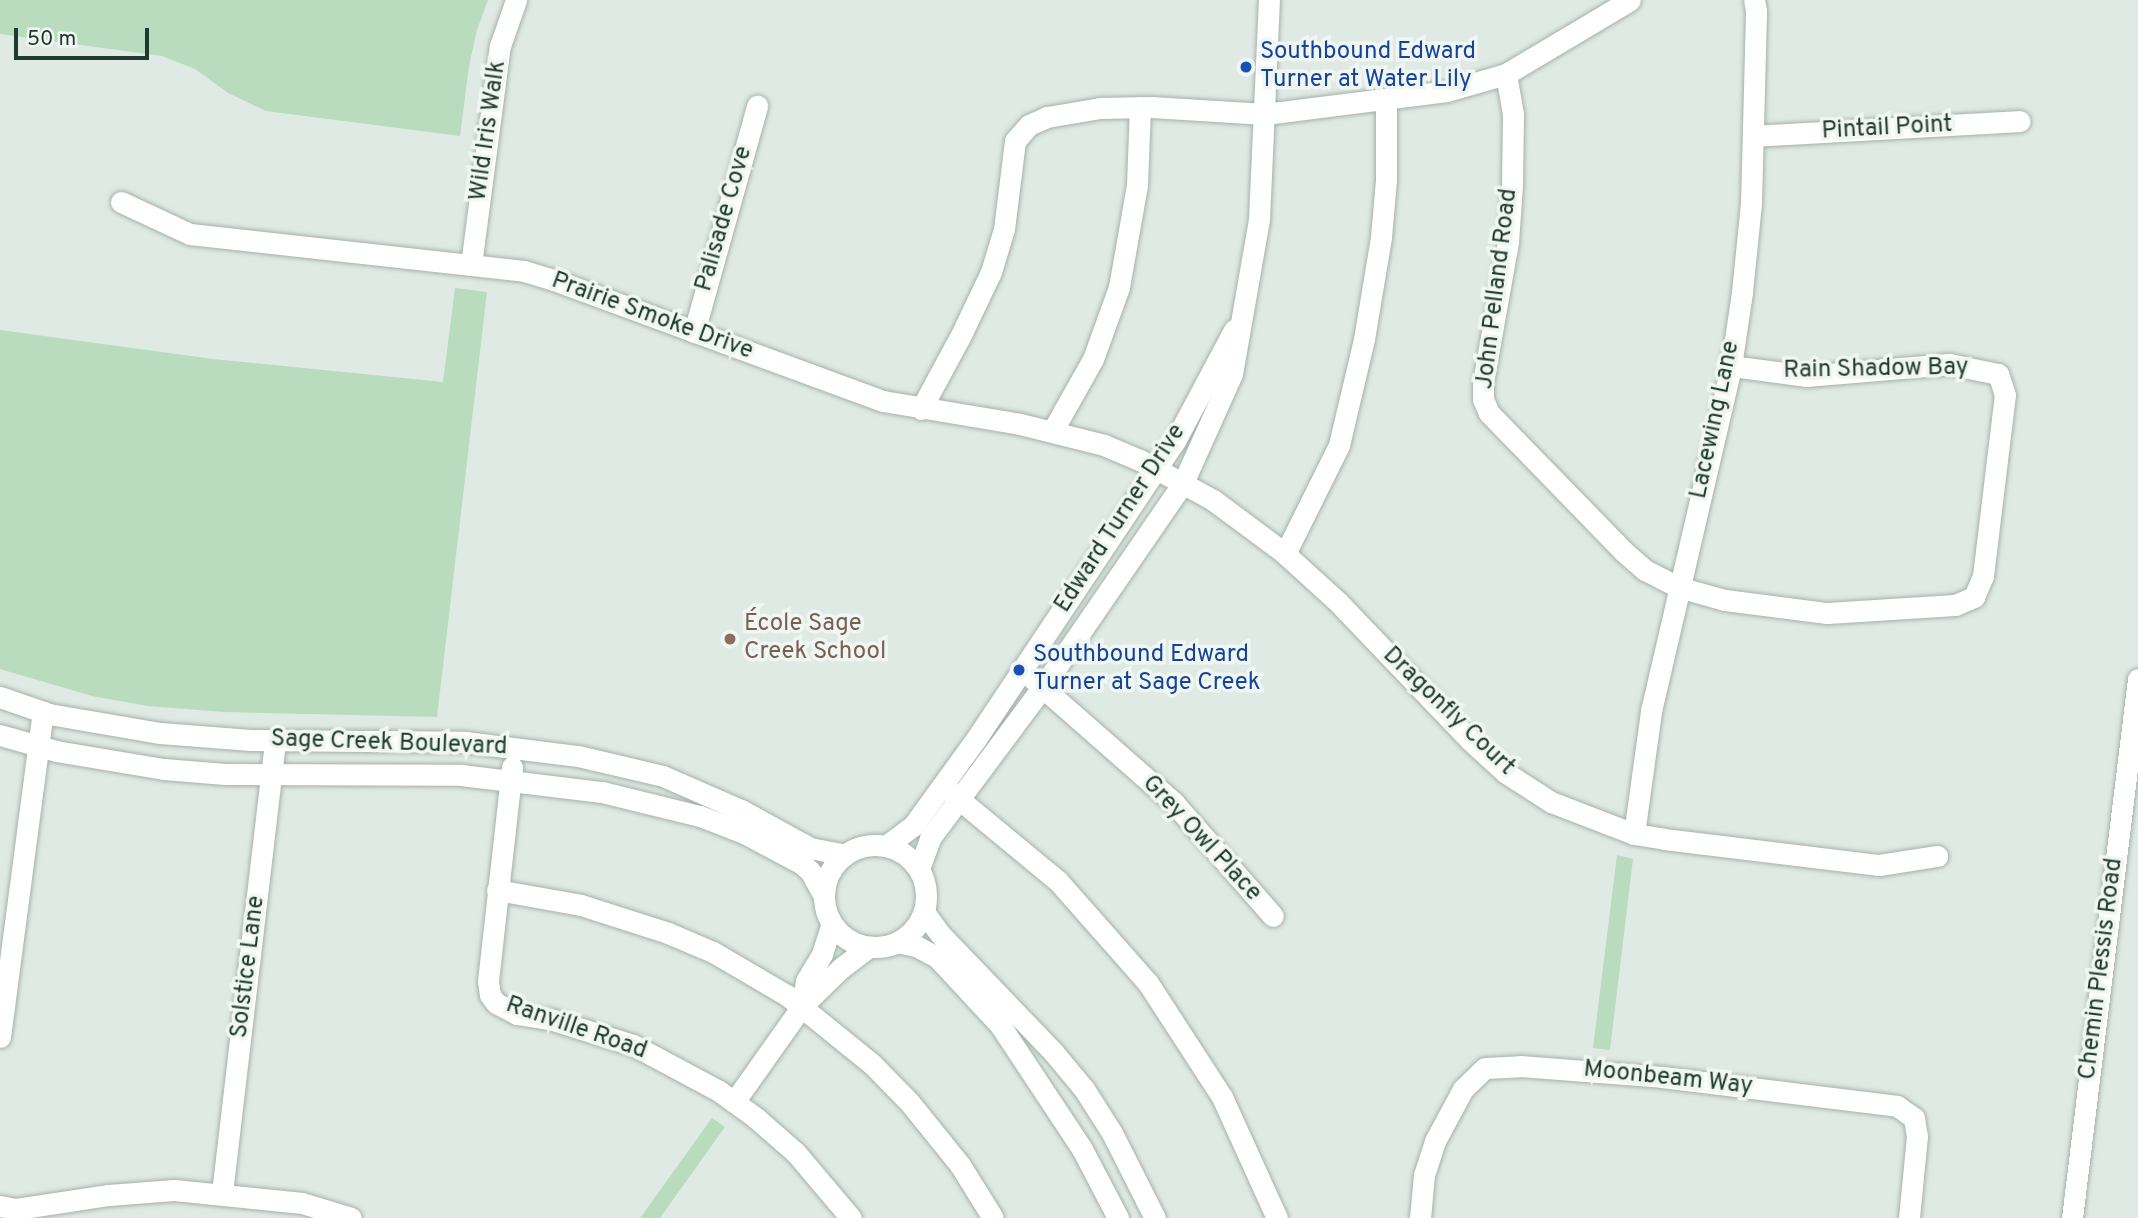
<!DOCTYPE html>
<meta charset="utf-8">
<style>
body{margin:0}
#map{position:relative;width:2138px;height:1218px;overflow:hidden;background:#e0eae4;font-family:Overpass,sans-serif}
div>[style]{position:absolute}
.green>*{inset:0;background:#b9dbbe}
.roads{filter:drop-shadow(0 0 2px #a3b2aa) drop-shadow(0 0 2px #a3b2aa)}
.minor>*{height:21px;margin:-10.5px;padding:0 10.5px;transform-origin:10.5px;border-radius:10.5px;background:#fff}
.minor>.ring{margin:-10.5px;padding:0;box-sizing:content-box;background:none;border:21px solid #fff;border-radius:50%}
.dots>*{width:19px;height:19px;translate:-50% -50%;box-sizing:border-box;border:4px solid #f0f7f3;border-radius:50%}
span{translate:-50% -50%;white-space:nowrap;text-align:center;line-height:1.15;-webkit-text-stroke:7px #f0f7f3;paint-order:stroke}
.transit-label{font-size:24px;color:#164399}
.left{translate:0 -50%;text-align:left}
.street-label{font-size:24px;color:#213a30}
.education-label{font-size:24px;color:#785e54}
.scale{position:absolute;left:14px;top:28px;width:135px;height:32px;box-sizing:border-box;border:4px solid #213a30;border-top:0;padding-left:9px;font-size:21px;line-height:24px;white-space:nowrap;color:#213a30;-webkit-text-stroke:5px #f0f7f3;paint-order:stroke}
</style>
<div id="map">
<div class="green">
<i style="clip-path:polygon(0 0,488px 0,477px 30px,469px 66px,460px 136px,266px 111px,228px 93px,195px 69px,162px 56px,0 34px)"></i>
<i style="clip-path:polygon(455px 288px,487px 292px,437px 717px,224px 712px,148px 706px,92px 696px,0 669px,0 330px,213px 359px,443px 382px)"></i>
<i style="clip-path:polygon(1617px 855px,1633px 859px,1610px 1050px,1593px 1048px)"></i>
<i style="clip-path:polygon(712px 1118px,725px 1127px,660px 1218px,640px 1218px)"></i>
</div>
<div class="roads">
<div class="minor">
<i style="left:1506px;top:74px;width:41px;rotate:80.1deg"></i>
<i style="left:1513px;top:114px;width:71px;rotate:90.8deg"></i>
<i style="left:1512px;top:185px;width:57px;rotate:94deg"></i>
<i style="left:1508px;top:242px;width:142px;rotate:100.1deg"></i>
<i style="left:1483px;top:382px;width:17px;rotate:90deg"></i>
<i style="left:1483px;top:399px;width:15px;rotate:67deg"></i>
<i style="left:1489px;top:413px;width:192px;rotate:45.8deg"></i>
<i style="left:1623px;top:551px;width:29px;rotate:41deg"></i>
<i style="left:1645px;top:570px;width:37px;rotate:27deg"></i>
<i style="left:1678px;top:587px;width:49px;rotate:15.5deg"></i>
<i style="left:1725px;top:600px;width:103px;rotate:7.3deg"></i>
<i style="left:1827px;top:613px;width:128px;rotate:-3.6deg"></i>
<i style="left:1955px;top:605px;width:21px;rotate:-23deg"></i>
<i style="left:1974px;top:597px;width:23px;rotate:-67deg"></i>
<i style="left:1983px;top:576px;width:182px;rotate:-83.1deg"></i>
<i style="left:2005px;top:395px;width:22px;rotate:-108deg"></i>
<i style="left:1998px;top:374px;width:50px;rotate:-168.5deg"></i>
<i style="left:1949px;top:364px;width:143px;rotate:175.2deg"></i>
<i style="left:1807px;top:376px;width:77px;rotate:-172.5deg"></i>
<i style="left:1753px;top:136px;width:267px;rotate:-3.2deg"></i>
<i style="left:121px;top:202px;width:76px;rotate:24.9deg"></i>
<i style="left:190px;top:234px;width:336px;rotate:6.3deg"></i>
<i style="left:524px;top:271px;width:31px;rotate:17deg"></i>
<i style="left:554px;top:280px;width:351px;rotate:20.2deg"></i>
<i style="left:883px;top:401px;width:139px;rotate:9.5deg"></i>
<i style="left:1020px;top:424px;width:87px;rotate:14deg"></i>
<i style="left:1104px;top:445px;width:39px;rotate:23deg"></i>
<i style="left:1140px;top:460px;width:83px;rotate:28.7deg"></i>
<i style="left:1213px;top:500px;width:87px;rotate:36.6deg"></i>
<i style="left:1283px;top:552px;width:74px;rotate:42.3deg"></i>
<i style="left:1338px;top:602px;width:192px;rotate:46.3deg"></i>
<i style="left:1471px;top:741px;width:47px;rotate:42.4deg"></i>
<i style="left:1506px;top:773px;width:54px;rotate:32.8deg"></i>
<i style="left:1551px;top:802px;width:89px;rotate:21.1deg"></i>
<i style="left:1634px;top:834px;width:30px;rotate:9deg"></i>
<i style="left:1664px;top:839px;width:217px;rotate:6.9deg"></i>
<i style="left:1879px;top:865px;width:59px;rotate:-8.8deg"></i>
<i style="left:471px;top:265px;width:221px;rotate:-82.5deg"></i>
<i style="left:500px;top:46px;width:49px;rotate:-70.8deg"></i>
<i style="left:694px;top:332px;width:235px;rotate:-74.4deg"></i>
<i style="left:921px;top:409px;width:82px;rotate:-61.6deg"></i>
<i style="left:960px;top:337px;width:72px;rotate:-64.5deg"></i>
<i style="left:991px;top:272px;width:45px;rotate:-73.2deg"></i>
<i style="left:1004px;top:229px;width:89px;rotate:-82.9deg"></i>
<i style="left:1015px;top:141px;width:21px;rotate:-49deg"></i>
<i style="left:1029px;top:125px;width:20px;rotate:-24deg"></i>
<i style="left:1047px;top:117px;width:54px;rotate:-9.6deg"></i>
<i style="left:1100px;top:108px;width:51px;rotate:-1.1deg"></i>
<i style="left:1151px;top:107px;width:114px;rotate:3.5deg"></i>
<i style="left:1265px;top:114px;width:183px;rotate:-7.2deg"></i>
<i style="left:1447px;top:91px;width:61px;rotate:-16.1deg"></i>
<i style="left:1506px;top:74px;width:144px;rotate:-30.8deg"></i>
<i style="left:1053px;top:430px;width:81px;rotate:-60.6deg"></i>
<i style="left:1093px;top:359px;width:77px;rotate:-70.1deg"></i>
<i style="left:1119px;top:287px;width:104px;rotate:-80deg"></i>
<i style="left:1137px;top:185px;width:78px;rotate:-87.8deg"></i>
<i style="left:1285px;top:554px;width:122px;rotate:-63.6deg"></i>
<i style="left:1339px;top:445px;width:109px;rotate:-76.7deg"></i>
<i style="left:1364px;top:339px;width:103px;rotate:-80.5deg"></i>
<i style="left:1381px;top:237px;width:57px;rotate:-85deg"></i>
<i style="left:1386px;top:180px;width:79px;rotate:-90deg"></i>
<i style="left:1033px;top:679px;width:188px;rotate:41.3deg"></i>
<i style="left:1174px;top:803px;width:150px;rotate:48.8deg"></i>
<i style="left:0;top:697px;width:52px;rotate:19.1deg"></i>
<i style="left:49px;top:714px;width:113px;rotate:9.7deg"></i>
<i style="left:160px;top:733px;width:91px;rotate:4.4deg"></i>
<i style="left:251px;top:740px;width:214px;rotate:0.5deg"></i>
<i style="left:465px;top:742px;width:114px;rotate:7.1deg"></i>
<i style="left:578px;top:756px;width:87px;rotate:13.2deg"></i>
<i style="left:663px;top:776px;width:85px;rotate:23.6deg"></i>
<i style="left:741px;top:810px;width:79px;rotate:28.8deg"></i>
<i style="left:810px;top:848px;width:36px;rotate:11deg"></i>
<i style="left:0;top:735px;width:58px;rotate:15.9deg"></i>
<i style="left:56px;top:751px;width:109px;rotate:9.5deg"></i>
<i style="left:164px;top:769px;width:61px;rotate:4.7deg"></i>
<i style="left:225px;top:774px;width:236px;rotate:0.2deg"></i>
<i style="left:461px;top:775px;width:142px;rotate:6.9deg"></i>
<i style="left:602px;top:792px;width:101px;rotate:13.8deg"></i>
<i style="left:700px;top:816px;width:47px;rotate:21.1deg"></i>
<i style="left:744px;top:833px;width:66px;rotate:28.1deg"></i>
<i style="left:802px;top:864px;width:11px;rotate:41deg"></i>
<i style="left:810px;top:871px;width:29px;rotate:61deg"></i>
<i style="left:512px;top:767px;width:215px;rotate:96.4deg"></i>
<i style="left:488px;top:981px;width:14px;rotate:82deg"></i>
<i style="left:490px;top:995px;width:10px;rotate:53deg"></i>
<i style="left:496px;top:1003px;width:24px;rotate:28deg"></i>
<i style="left:517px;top:1014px;width:36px;rotate:9deg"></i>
<i style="left:553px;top:1020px;width:84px;rotate:17.4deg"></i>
<i style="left:633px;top:1045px;width:98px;rotate:28.1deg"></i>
<i style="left:719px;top:1091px;width:46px;rotate:36.1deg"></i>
<i style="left:756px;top:1118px;width:53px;rotate:41.2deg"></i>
<i style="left:796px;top:1153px;width:85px;rotate:49.8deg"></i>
<i style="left:948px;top:790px;width:143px;rotate:39.6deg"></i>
<i style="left:1058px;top:881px;width:136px;rotate:48.6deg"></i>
<i style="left:1148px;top:983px;width:136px;rotate:57deg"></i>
<i style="left:1222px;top:1097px;width:133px;rotate:65.6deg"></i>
<i style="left:1634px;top:834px;width:124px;rotate:-82.1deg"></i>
<i style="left:1651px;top:711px;width:354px;rotate:-76.9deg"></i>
<i style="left:1731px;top:366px;width:75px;rotate:-81.5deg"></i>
<i style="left:1742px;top:292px;width:88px;rotate:-84.2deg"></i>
<i style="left:1751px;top:204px;width:193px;rotate:-88.5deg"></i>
<i style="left:1756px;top:11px;width:11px;rotate:-100deg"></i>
<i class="ring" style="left:824px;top:845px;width:81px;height:81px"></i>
<i style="left:886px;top:846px;width:34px;rotate:-37deg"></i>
<i style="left:913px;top:826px;width:107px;rotate:-54.1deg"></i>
<i style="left:976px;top:739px;width:358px;rotate:-56.3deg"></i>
<i style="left:1175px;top:441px;width:126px;rotate:-62deg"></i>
<i style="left:919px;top:869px;width:33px;rotate:-70deg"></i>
<i style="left:930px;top:838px;width:187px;rotate:-53.3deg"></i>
<i style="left:1042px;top:688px;width:249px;rotate:-55.5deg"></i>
<i style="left:1183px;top:483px;width:120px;rotate:-65.8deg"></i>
<i style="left:1232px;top:374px;width:157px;rotate:-80.1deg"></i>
<i style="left:1259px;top:219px;width:219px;rotate:-87.4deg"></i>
<i style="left:497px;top:890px;width:85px;rotate:10.1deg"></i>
<i style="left:581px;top:905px;width:91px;rotate:17.8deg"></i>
<i style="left:668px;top:933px;width:49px;rotate:22.9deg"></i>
<i style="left:713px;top:952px;width:87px;rotate:30.4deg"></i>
<i style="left:788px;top:996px;width:108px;rotate:39deg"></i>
<i style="left:872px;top:1064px;width:54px;rotate:45.7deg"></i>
<i style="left:910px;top:1103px;width:80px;rotate:51.1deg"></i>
<i style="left:960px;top:1165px;width:62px;rotate:58.1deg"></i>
<i style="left:924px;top:912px;width:27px;rotate:54deg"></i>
<i style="left:940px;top:934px;width:165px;rotate:46.2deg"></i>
<i style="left:1054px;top:1053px;width:47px;rotate:50.2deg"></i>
<i style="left:1084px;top:1089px;width:52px;rotate:57.5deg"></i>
<i style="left:1112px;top:1133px;width:95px;rotate:63.2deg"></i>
<i style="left:897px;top:942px;width:19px;rotate:12deg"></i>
<i style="left:916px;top:946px;width:24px;rotate:28deg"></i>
<i style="left:937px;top:957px;width:93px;rotate:47.2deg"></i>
<i style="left:1000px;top:1025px;width:149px;rotate:56.5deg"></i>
<i style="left:1082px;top:1149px;width:78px;rotate:62.4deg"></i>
<i style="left:802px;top:1006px;width:25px;rotate:-81deg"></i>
<i style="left:806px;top:981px;width:31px;rotate:-59deg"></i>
<i style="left:822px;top:954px;width:32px;rotate:-72deg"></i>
<i style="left:0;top:1037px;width:328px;rotate:-82.5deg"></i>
<i style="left:734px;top:1102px;width:118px;rotate:-54.7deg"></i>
<i style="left:802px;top:1006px;width:54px;rotate:-44.3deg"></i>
<i style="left:841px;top:968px;width:35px;rotate:-37deg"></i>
<i style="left:222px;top:1193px;width:455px;rotate:-83.3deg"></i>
<i style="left:0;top:1206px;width:16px;rotate:11deg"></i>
<i style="left:16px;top:1209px;width:94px;rotate:-8.6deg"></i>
<i style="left:109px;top:1195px;width:65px;rotate:-4.4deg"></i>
<i style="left:174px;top:1190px;width:129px;rotate:5.8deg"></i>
<i style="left:302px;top:1203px;width:51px;rotate:17deg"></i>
<i style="left:1420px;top:1218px;width:43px;rotate:-84.7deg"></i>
<i style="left:1424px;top:1175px;width:36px;rotate:-72deg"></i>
<i style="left:1435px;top:1141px;width:59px;rotate:-61.7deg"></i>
<i style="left:1463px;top:1089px;width:30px;rotate:-44deg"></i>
<i style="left:1485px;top:1068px;width:35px;rotate:-3deg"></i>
<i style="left:1520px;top:1066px;width:142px;rotate:4.4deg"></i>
<i style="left:1662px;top:1077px;width:237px;rotate:7deg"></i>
<i style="left:1897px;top:1106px;width:21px;rotate:35deg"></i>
<i style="left:1914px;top:1118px;width:18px;rotate:81deg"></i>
<i style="left:1917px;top:1136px;width:82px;rotate:95.6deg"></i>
<i style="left:2072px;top:1218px;width:543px;rotate:-83.02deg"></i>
</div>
</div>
<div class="dots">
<i style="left:1246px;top:67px;background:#1a4fb4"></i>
<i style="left:730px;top:639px;background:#8d6e63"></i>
<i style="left:1019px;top:670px;background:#1a4fb4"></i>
</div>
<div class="transit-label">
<span class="left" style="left:1260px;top:67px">Southbound Edward<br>Turner at Water Lily</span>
<span class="left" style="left:1033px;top:670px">Southbound Edward<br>Turner at Sage Creek</span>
</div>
<div class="street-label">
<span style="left:1887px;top:129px;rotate:-3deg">Pintail Point</span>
<span style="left:489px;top:131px;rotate:-82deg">Wild Iris Walk</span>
<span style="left:725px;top:219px;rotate:-74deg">Palisade Cove</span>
<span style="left:1498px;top:289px;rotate:-83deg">John Pelland Road</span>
<span style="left:652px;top:317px;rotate:20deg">Prairie Smoke Drive</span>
<span style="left:1876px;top:370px;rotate:-1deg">Rain Shadow Bay</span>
<span style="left:1716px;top:420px;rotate:-78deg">Lacewing Lane</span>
<span style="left:1121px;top:519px;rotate:-57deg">Edward Turner Drive</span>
<span style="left:1448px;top:712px;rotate:44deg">Dragonfly Court</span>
<span style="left:389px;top:744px;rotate:2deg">Sage Creek Boulevard</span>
<span style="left:1201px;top:839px;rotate:47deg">Grey Owl Place</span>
<span style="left:249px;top:967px;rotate:-83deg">Solstice Lane</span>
<span style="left:2102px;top:969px;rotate:-83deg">Chemin Plessis Road</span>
<span style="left:576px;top:1029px;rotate:19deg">Ranville Road</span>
<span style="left:1668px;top:1079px;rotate:6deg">Moonbeam Way</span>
</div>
<div class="education-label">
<span class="left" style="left:744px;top:639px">École Sage<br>Creek School</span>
</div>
<div class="scale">50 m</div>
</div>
